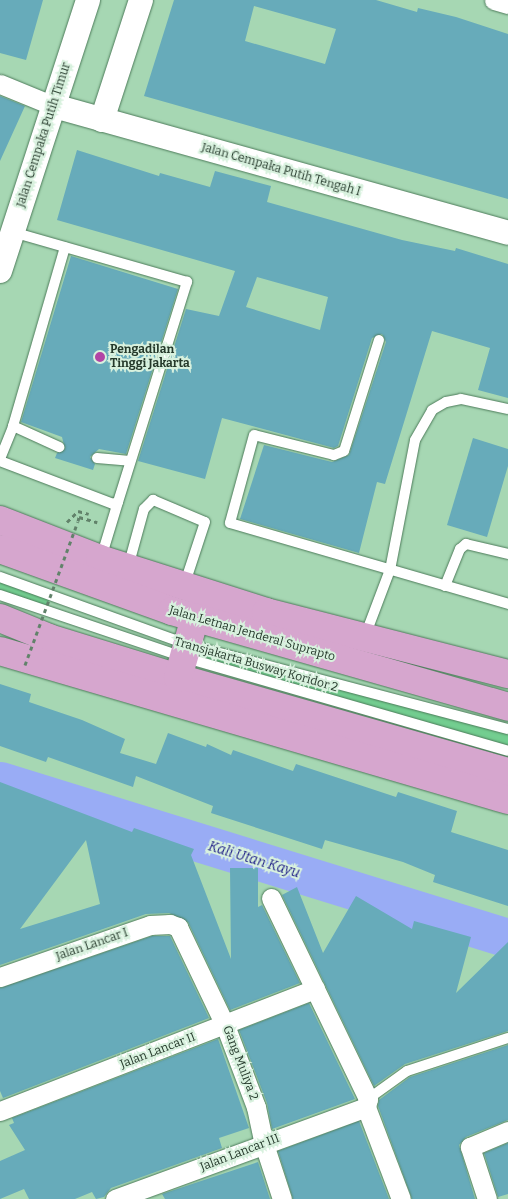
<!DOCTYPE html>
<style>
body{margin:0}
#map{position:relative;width:508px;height:1199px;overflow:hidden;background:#a6d7b3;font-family:Bitter,serif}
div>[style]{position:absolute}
.green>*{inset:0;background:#73ce90}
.river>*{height:39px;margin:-19.5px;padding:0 19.5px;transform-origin:19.5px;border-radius:19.5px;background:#99acf5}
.building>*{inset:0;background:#67abba}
.path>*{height:3px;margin-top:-1.5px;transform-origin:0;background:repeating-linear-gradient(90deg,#61826a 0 4px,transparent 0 8px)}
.roads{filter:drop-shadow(0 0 1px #4d7b5a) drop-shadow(0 0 1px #4d7b5a)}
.service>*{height:10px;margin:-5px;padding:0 5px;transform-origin:5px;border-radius:5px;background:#fff}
.minor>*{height:19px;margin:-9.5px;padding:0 9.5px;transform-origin:9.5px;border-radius:9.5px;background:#fff}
.tertiary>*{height:24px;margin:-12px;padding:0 12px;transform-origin:12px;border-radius:12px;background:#fff}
.primary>*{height:28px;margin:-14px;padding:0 14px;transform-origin:14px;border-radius:14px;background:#d6a6ce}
.path-bridge>*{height:3px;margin-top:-1.5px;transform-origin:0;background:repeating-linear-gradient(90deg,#61826a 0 4px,transparent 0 8px)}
.dots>*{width:14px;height:14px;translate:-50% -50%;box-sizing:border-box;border:2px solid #d8f1de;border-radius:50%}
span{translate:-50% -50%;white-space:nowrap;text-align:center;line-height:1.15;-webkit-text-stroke:4px #d8f1de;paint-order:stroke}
.street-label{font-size:12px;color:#25392b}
.poi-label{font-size:12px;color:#25392b;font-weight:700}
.left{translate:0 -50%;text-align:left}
.water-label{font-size:14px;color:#202087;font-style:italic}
</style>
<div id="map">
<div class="green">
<i style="clip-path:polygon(0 576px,50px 596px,46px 612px,0 593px)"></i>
<i style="clip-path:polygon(186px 644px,508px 729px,508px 751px,183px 657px)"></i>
</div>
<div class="river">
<i style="left:0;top:781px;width:532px;rotate:17.17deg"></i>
</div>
<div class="building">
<i style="clip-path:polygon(0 0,43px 0,26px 60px,0 53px)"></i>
<i style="clip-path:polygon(evenodd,174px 0,376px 0,417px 12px,418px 8px,456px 17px,508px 34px,508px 199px,144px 96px,174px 0,254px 6px,336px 29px,325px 64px,245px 41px,254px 6px)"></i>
<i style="clip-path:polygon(0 96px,25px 106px,0 161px)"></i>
<i style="clip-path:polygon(evenodd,77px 150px,159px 176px,160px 173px,210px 187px,215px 171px,271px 186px,267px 202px,402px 240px,455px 251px,456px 248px,508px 264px,508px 398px,478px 390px,490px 348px,432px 331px,385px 484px,377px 482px,359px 553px,240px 519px,264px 445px,332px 462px,349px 455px,386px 342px,382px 334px,372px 338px,338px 446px,334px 448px,222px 418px,205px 479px,138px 461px,186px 309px,219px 316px,235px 271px,57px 220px,77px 150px,257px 277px,328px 297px,320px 330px,246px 307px,257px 277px)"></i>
<i style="clip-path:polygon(71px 256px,178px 289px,126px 454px,99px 449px,90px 457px,95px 464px,93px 470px,55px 458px,57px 453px,65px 449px,62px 437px,21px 422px)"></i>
<i style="clip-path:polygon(473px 438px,508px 449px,508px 466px,487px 537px,447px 525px)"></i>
<i style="clip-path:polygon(0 684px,31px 694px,29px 702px,82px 720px,125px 739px,120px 753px,156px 764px,168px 733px,206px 747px,207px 744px,231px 755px,233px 750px,293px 771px,296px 764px,396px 797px,398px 792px,457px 811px,451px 832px,508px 850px,508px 906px,433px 882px,435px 875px,403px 862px,325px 840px,322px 849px,211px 813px,213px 806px,136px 776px,133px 787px,48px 757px,46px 762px,0 746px)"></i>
<i style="clip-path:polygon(evenodd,0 782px,132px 832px,134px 828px,194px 849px,191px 855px,231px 959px,230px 868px,258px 868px,258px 907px,262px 905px,300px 983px,230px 1010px,188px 922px,169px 913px,146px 914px,0 965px,0 782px,86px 840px,100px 904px,20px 929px,86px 840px)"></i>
<i style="clip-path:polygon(297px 887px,323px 953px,356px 896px,412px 929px,414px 921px,471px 937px,456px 993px,508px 942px,508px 1031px,405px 1064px,374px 1086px,282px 895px)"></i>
<i style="clip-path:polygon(152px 936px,170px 936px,209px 1018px,3px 1098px,0 1091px,0 988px)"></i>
<i style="clip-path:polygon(309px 1003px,355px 1099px,272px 1129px,267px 1103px,239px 1030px)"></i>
<i style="clip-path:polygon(218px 1039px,249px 1128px,219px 1138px,222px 1148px,111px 1188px,104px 1197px,96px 1199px,92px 1192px,75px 1199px,29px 1199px,24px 1189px,0 1199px,0 1161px,25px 1150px,9px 1125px,14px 1123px,12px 1118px)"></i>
<i style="clip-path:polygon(508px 1045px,508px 1120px,466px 1137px,459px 1145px,475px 1199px,412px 1199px,378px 1106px,379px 1100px,410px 1077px)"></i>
<i style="clip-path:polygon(359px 1121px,389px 1199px,293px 1199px,278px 1151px)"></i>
<i style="clip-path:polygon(508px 1143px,508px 1194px,498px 1197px,484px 1153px)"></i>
<i style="clip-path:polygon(258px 1162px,270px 1199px,165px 1199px,162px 1194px)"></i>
</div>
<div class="path">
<i style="left:78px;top:521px;width:4px;rotate:-76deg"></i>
<i style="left:79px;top:517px;width:19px;rotate:16deg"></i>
<i style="left:67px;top:522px;width:16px;rotate:-45deg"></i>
<i style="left:78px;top:511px;width:11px;rotate:15deg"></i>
</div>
<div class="roads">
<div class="service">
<i style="left:379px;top:340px;width:116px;rotate:107.5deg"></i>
<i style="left:344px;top:451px;width:11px;rotate:158deg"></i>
<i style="left:334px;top:455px;width:82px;rotate:-166deg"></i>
<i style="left:254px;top:435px;width:91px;rotate:105.3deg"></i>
<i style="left:230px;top:523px;width:290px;rotate:16.2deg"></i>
<i style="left:13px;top:426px;width:51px;rotate:24.5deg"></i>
<i style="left:97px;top:458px;width:33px;rotate:5deg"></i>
<i style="left:0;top:459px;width:35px;rotate:-68deg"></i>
<i style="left:13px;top:426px;width:186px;rotate:-73.8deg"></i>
<i style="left:0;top:461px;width:121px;rotate:20.8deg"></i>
<i style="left:113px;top:504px;width:5px;rotate:-22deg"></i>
<i style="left:118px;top:502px;width:231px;rotate:-72.6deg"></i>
<i style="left:187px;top:282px;width:181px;rotate:-164deg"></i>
<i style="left:101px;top:558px;width:59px;rotate:-73.1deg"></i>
<i style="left:128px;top:567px;width:60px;rotate:-74.6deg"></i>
<i style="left:144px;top:509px;width:13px;rotate:-45deg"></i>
<i style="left:153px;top:500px;width:56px;rotate:22.9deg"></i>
<i style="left:205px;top:522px;width:67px;rotate:108.2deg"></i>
<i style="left:0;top:577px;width:198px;rotate:19.8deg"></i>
<i style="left:186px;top:644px;width:333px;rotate:14.8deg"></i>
<i style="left:445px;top:586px;width:40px;rotate:-68deg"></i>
<i style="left:460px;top:549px;width:8px;rotate:-40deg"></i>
<i style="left:466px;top:544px;width:43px;rotate:13.4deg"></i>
<i style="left:0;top:595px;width:193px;rotate:18.7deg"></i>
<i style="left:183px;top:657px;width:338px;rotate:16.1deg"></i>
<i style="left:365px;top:636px;width:71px;rotate:-69.3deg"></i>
<i style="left:390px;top:570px;width:132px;rotate:-79.1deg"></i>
<i style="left:415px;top:440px;width:34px;rotate:-60deg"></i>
<i style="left:432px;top:410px;width:16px;rotate:-30deg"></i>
<i style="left:446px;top:402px;width:15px;rotate:-11deg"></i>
<i style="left:461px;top:399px;width:48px;rotate:12deg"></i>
<i style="left:368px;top:1099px;width:48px;rotate:-35.7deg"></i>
<i style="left:407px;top:1071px;width:106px;rotate:-18.1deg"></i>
</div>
<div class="minor">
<i style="left:494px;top:0;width:15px;rotate:16deg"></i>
<i style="left:0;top:84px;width:58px;rotate:22.2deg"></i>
<i style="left:271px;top:898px;width:223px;rotate:64.2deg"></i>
<i style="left:368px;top:1099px;width:8px;rotate:104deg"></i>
<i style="left:366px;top:1107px;width:98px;rotate:69.2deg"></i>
<i style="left:0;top:977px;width:159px;rotate:-19.1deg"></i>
<i style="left:150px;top:925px;width:20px;rotate:-3deg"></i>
<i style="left:170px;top:924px;width:9px;rotate:21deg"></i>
<i style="left:178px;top:927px;width:109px;rotate:64.4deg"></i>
<i style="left:225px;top:1025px;width:88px;rotate:69.3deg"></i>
<i style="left:256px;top:1107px;width:38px;rotate:78deg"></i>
<i style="left:264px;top:1144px;width:58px;rotate:71.9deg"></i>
<i style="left:0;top:1111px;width:338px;rotate:-21.2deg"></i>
<i style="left:115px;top:1199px;width:267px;rotate:-20.1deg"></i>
<i style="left:487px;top:1199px;width:55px;rotate:-108.1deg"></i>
<i style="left:470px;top:1147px;width:41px;rotate:-22.8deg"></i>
</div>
<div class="tertiary">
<i style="left:54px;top:106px;width:471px;rotate:15.6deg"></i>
<i style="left:102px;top:120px;width:126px;rotate:-72deg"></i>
<i style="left:0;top:271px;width:285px;rotate:-72deg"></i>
</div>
<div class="primary">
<i style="left:0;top:520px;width:107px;rotate:21.3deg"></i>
<i style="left:100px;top:559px;width:174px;rotate:17.7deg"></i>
<i style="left:266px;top:612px;width:250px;rotate:14.4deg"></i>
<i style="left:0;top:549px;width:183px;rotate:19.8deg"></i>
<i style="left:172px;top:611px;width:349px;rotate:15.9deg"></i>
<i style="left:0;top:618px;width:53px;rotate:22.2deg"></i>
<i style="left:49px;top:638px;width:135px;rotate:17.2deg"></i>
<i style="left:178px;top:678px;width:343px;rotate:15.9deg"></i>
<i style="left:0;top:651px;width:529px;rotate:16.35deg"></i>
<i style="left:178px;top:678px;width:63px;rotate:-74.4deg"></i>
</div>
</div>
<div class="path-bridge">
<i style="left:25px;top:665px;width:153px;rotate:-69.8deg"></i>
</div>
<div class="dots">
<i style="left:100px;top:357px;background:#b245a5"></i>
</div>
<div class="street-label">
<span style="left:44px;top:135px;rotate:-72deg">Jalan Cempaka Putih Timur</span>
<span style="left:281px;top:170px;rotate:16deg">Jalan Cempaka Putih Tengah I</span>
<span style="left:252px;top:634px;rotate:16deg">Jalan Letnan Jenderal Suprapto</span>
<span style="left:256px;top:665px;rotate:16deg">Transjakarta Busway Koridor 2</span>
<span style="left:92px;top:945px;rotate:-19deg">Jalan Lancar I</span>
<span style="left:158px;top:1051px;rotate:-21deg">Jalan Lancar II</span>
<span style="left:240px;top:1063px;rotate:69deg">Gang Muliya 2</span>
<span style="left:240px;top:1153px;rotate:-21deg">Jalan Lancar III</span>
</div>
<div class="poi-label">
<span class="left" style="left:110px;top:357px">Pengadilan<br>Tinggi Jakarta</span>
</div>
<div class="water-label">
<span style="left:254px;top:860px;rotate:17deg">Kali Utan Kayu</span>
</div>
</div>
